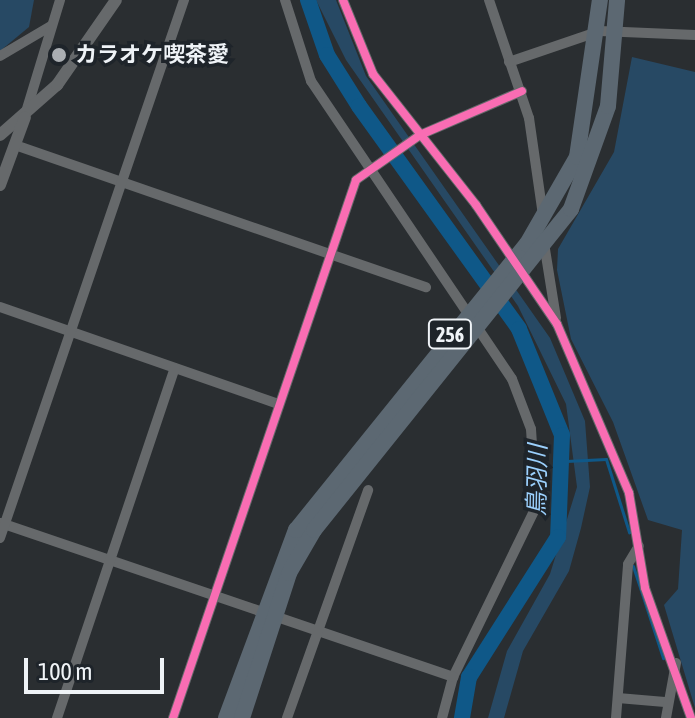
<!DOCTYPE html>
<meta charset="utf-8">
<style>
body{margin:0}
#map{position:relative;width:695px;height:718px;overflow:hidden;background:#2a2e31;font-family:"Asap Condensed","Noto Sans JP",sans-serif}
div>[style]{position:absolute}
.green>*{inset:0;background:#274964}
.stream>*{height:3px;margin:-1.5px;padding:0 1.5px;transform-origin:1.5px;border-radius:1.5px;background:#0f5888}
.river>*{height:16px;margin:-8px;padding:0 8px;transform-origin:8px;border-radius:8px;background:#0f5888}
.minor>*{height:10px;margin:-5px;padding:0 5px;transform-origin:5px;border-radius:5px;background:#66696b}
.tertiary>*{height:12px;margin:-6px;padding:0 6px;transform-origin:6px;border-radius:6px;background:#66696b}
.trunk>*{height:16px;margin:-8px;padding:0 8px;transform-origin:8px;border-radius:8px;background:#5c6872}
.cycleway>*{height:8px;margin:-4px;padding:0 4px;transform-origin:4px;border-radius:4px;background:#f96db3}
.dots>*{width:22px;height:22px;translate:-50% -50%;box-sizing:border-box;border:4px solid #1e242a;border-radius:50%}
span{translate:-50% -50%;white-space:nowrap;text-align:center;line-height:1.15;-webkit-text-stroke:7px #1e242a;paint-order:stroke}
.shield-label span{padding:2px 6px;background:#1e242a;border:2px solid;border-radius:6px;-webkit-text-stroke-width:0}
.shield-label{font-size:20px;color:#eff3f7;font-weight:700}
.poi-label{font-size:22px;color:#eff3f7;font-weight:700}
.left{translate:0 -50%;text-align:left}
.water-label{font-size:24px;color:#9bd0fd;font-style:italic}
.scale{position:absolute;left:24px;top:658px;width:140px;height:36px;box-sizing:border-box;border:4px solid #eff3f7;border-top:0;padding-left:10px;font-size:24px;line-height:28px;white-space:nowrap;color:#eff3f7;-webkit-text-stroke:6px #1e242a;paint-order:stroke}
</style>
<div id="map">
<div class="green">
<i style="clip-path:polygon(0 0,34px 0,29px 27px,0 51px)"></i>
<i style="clip-path:polygon(316px 0,336px 0,366px 76px,550px 338px,585px 421px,590px 487px,581px 528px,569px 571px,523px 651px,504px 718px,488px 718px,507px 651px,550px 574px,577px 487px,566px 404px,518px 306px,346px 60px)"></i>
<i style="clip-path:polygon(632px 57px,695px 72px,695px 708px,664px 605px,678px 589px,682px 530px,648px 520px,613px 422px,571px 339px,557px 270px,558px 249px,614px 152px)"></i>
</div>
<div class="stream">
<i style="left:566px;top:461px;width:40px;rotate:-2.9deg"></i>
<i style="left:606px;top:459px;width:77px;rotate:72.5deg"></i>
<i style="left:633px;top:566px;width:97px;rotate:71.9deg"></i>
</div>
<div class="river">
<i style="left:308px;top:0;width:58px;rotate:70.9deg"></i>
<i style="left:327px;top:55px;width:60px;rotate:57.9deg"></i>
<i style="left:359px;top:106px;width:274px;rotate:54.3deg"></i>
<i style="left:519px;top:329px;width:114px;rotate:67.9deg"></i>
<i style="left:562px;top:435px;width:102px;rotate:92.2deg"></i>
<i style="left:558px;top:537px;width:166px;rotate:122.4deg"></i>
<i style="left:469px;top:677px;width:42px;rotate:99.7deg"></i>
</div>
<div class="minor">
<i style="left:285px;top:0;width:85px;rotate:72.2deg"></i>
<i style="left:311px;top:81px;width:359px;rotate:56deg"></i>
<i style="left:512px;top:379px;width:53px;rotate:69.2deg"></i>
<i style="left:531px;top:429px;width:78px;rotate:86.3deg"></i>
<i style="left:536px;top:507px;width:189px;rotate:116deg"></i>
<i style="left:453px;top:677px;width:42px;rotate:105deg"></i>
<i style="left:343px;top:0;width:80px;rotate:67.9deg"></i>
<i style="left:373px;top:74px;width:167px;rotate:51.8deg"></i>
<i style="left:476px;top:205px;width:144px;rotate:55.8deg"></i>
<i style="left:557px;top:324px;width:184px;rotate:66.9deg"></i>
<i style="left:629px;top:493px;width:96px;rotate:80.4deg"></i>
<i style="left:645px;top:588px;width:138px;rotate:70.5deg"></i>
<i style="left:489px;top:0;width:125px;rotate:71.3deg"></i>
<i style="left:529px;top:118px;width:98px;rotate:81.8deg"></i>
<i style="left:0;top:56px;width:59px;rotate:-30.5deg"></i>
<i style="left:509px;top:62px;width:96px;rotate:-18.8deg"></i>
<i style="left:600px;top:31px;width:95px;rotate:2.4deg"></i>
<i style="left:26px;top:112px;width:117px;rotate:-73.1deg"></i>
<i style="left:15px;top:145px;width:435px;rotate:19.1deg"></i>
<i style="left:544px;top:243px;width:76px;rotate:80.9deg"></i>
<i style="left:0;top:307px;width:294px;rotate:19.2deg"></i>
<i style="left:1px;top:523px;width:478px;rotate:18.8deg"></i>
<i style="left:0;top:538px;width:569px;rotate:-71.12deg"></i>
<i style="left:618px;top:698px;width:47px;rotate:4.9deg"></i>
<i style="left:57px;top:718px;width:369px;rotate:-71.4deg"></i>
<i style="left:173px;top:718px;width:568px;rotate:-71.21deg"></i>
<i style="left:356px;top:180px;width:78px;rotate:-35.1deg"></i>
<i style="left:420px;top:135px;width:111px;rotate:-23.3deg"></i>
<i style="left:287px;top:718px;width:242px;rotate:-70.4deg"></i>
<i style="left:616px;top:718px;width:154px;rotate:-85.5deg"></i>
<i style="left:628px;top:564px;width:21px;rotate:-59deg"></i>
<i style="left:666px;top:718px;width:56px;rotate:-79.7deg"></i>
</div>
<div class="tertiary">
<i style="left:0;top:135px;width:76px;rotate:-41.3deg"></i>
<i style="left:57px;top:85px;width:103px;rotate:-55.2deg"></i>
<i style="left:0;top:185px;width:72px;rotate:-69.8deg"></i>
</div>
<div class="trunk">
<i style="left:226px;top:718px;width:201px;rotate:-69.6deg"></i>
<i style="left:296px;top:530px;width:368px;rotate:-51.1deg"></i>
<i style="left:527px;top:244px;width:100px;rotate:-60.1deg"></i>
<i style="left:577px;top:157px;width:159px;rotate:-81.7deg"></i>
<i style="left:242px;top:718px;width:152px;rotate:-72deg"></i>
<i style="left:289px;top:573px;width:50px;rotate:-59.8deg"></i>
<i style="left:314px;top:530px;width:411px;rotate:-51.3deg"></i>
<i style="left:571px;top:209px;width:109px;rotate:-70.2deg"></i>
<i style="left:608px;top:106px;width:106px;rotate:-85.1deg"></i>
</div>
<div class="cycleway">
<i style="left:343px;top:0;width:80px;rotate:67.9deg"></i>
<i style="left:373px;top:74px;width:167px;rotate:51.8deg"></i>
<i style="left:476px;top:205px;width:144px;rotate:55.8deg"></i>
<i style="left:557px;top:324px;width:184px;rotate:66.9deg"></i>
<i style="left:629px;top:493px;width:96px;rotate:80.4deg"></i>
<i style="left:645px;top:588px;width:138px;rotate:70.5deg"></i>
<i style="left:173px;top:718px;width:568px;rotate:-71.21deg"></i>
<i style="left:356px;top:180px;width:78px;rotate:-35.1deg"></i>
<i style="left:420px;top:135px;width:111px;rotate:-23.3deg"></i>
</div>
<div class="dots">
<i style="left:59px;top:55px;background:#aaaeb2"></i>
</div>
<div class="shield-label">
<span style="left:450px;top:334px">256</span>
</div>
<div class="poi-label">
<span class="left" style="left:75px;top:55px">カラオケ喫茶愛</span>
</div>
<div class="water-label">
<span style="left:537px;top:480px;rotate:-89deg">鳥羽川</span>
</div>
<div class="scale">100 m</div>
</div>
